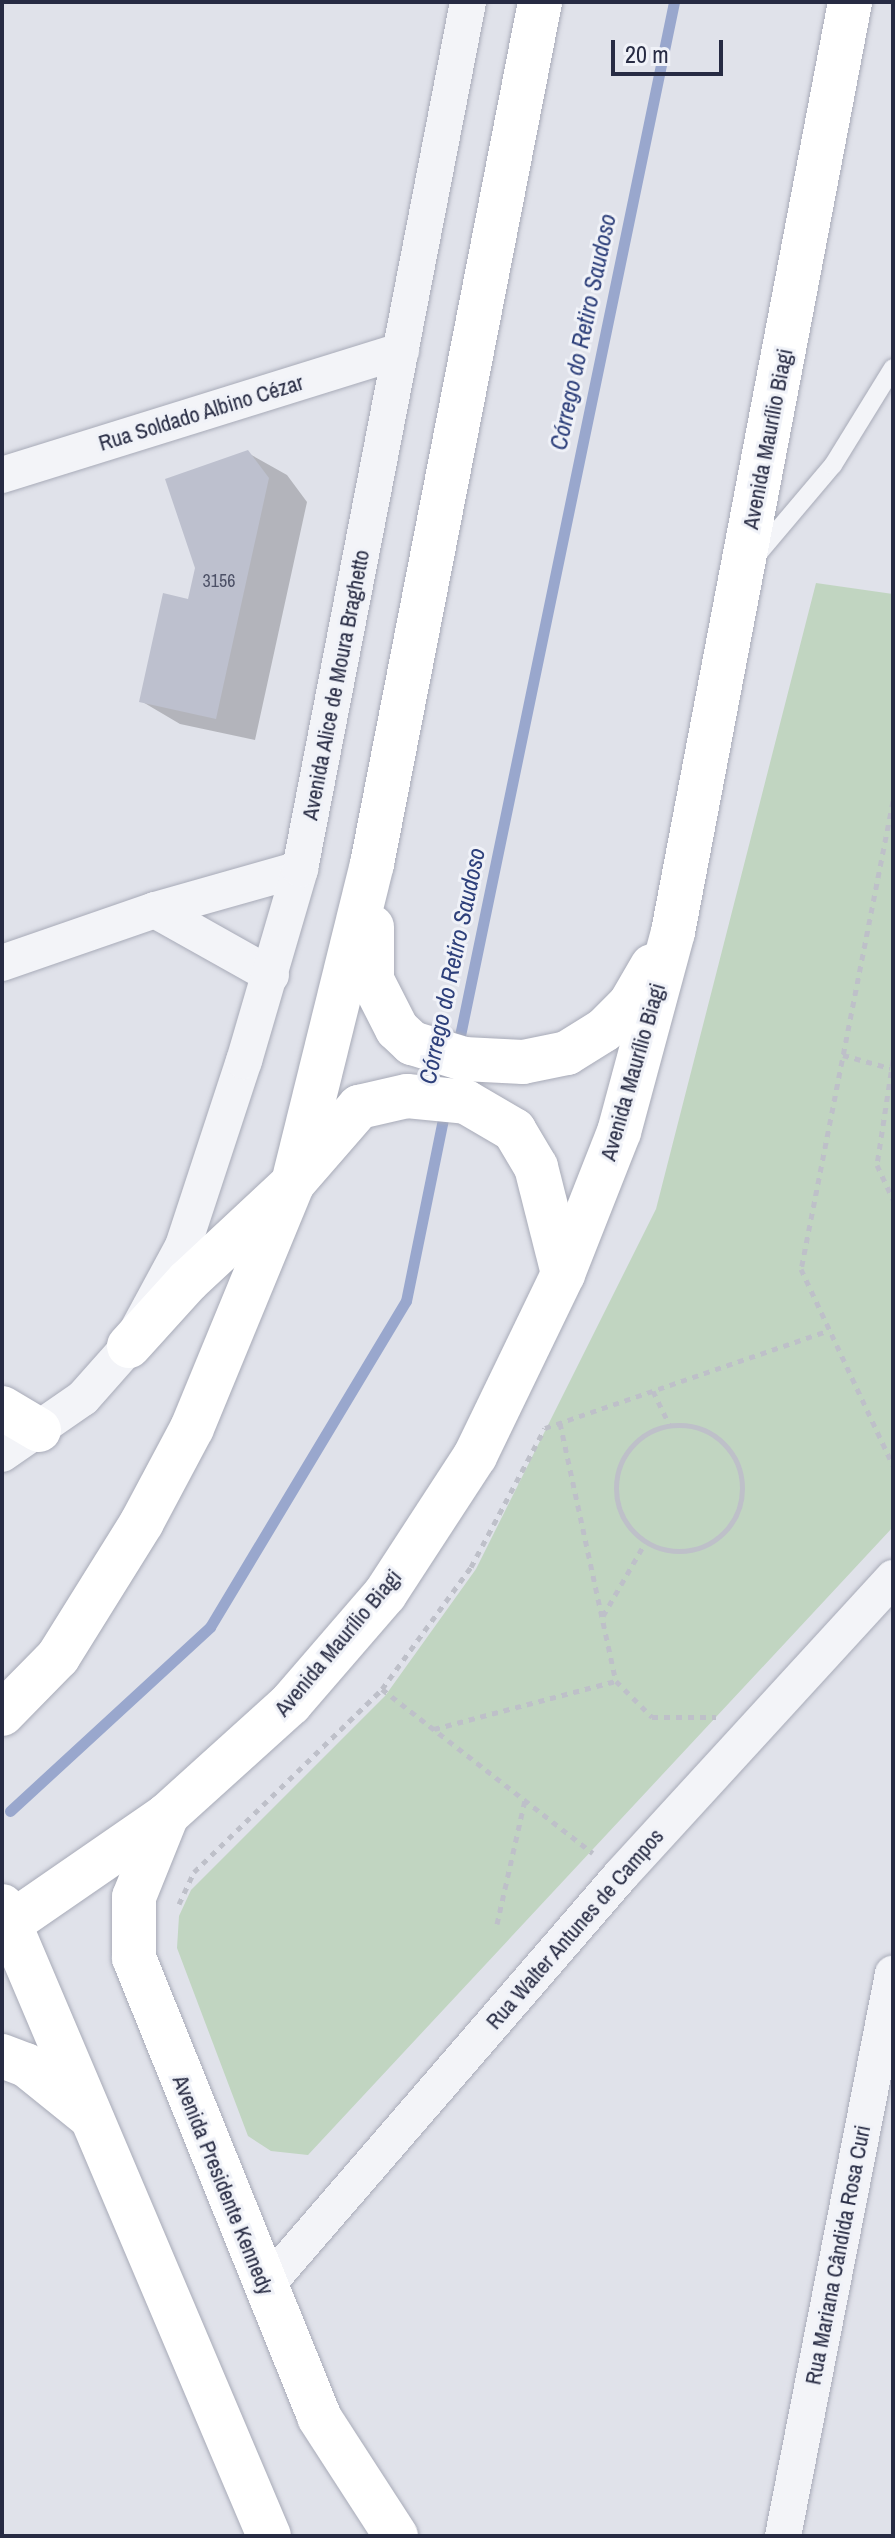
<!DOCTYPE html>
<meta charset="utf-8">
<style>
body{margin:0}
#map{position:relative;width:895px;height:2538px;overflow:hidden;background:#e0e2ea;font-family:"Archivo Narrow",sans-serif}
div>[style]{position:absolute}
.green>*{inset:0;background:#c1d5c1}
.shadow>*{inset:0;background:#0003}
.stream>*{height:11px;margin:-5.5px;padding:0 5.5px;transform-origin:5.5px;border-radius:5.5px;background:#99a7cd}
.building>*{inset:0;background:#bdc0ce}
.path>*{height:5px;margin-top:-2.5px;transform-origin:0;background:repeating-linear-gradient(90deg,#bec0c9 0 6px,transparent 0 12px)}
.path>.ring{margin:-2.5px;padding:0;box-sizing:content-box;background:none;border:5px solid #bec0c9;border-radius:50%}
.roads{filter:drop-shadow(0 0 2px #a8abb8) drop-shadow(0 0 2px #a8abb8)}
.lane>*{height:18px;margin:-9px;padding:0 9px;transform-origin:9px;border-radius:9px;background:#f3f4f8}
.street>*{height:36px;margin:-18px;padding:0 18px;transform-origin:18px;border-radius:18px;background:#f3f4f8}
.secondary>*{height:44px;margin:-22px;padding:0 22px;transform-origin:22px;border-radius:22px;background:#fff}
.primary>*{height:44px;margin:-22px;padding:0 22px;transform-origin:22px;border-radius:22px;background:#fff}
span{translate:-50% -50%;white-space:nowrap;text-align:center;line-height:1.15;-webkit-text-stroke:6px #f0f2f8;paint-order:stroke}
.number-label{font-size:18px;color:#4c5066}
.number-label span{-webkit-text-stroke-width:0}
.street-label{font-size:22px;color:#272b43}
.water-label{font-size:24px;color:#2e407b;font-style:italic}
.frame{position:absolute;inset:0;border:4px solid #272b43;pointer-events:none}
.scale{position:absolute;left:611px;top:40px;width:112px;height:36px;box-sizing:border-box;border:4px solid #272b43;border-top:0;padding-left:10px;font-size:24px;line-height:28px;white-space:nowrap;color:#272b43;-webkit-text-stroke:6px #f0f2f8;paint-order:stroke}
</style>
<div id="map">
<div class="green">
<i style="clip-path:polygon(816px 583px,893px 594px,893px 1527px,308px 2155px,271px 2151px,248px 2136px,177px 1948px,179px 1916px,191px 1890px,385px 1696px,476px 1569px,656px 1209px)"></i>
</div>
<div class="shadow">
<i style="clip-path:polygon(248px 453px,287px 475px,307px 502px,255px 740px,180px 724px,141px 701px,190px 601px)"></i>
</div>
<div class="stream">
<i style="left:457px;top:1050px;width:1070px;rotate:-78.3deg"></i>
<i style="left:10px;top:1811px;width:272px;rotate:-42.6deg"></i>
<i style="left:210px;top:1627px;width:380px;rotate:-59deg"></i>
<i style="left:406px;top:1301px;width:195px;rotate:-78.5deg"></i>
</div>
<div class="building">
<i style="clip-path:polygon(248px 450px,269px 478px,216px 719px,139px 702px,163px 593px,188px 599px,195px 568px,165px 479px)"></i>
</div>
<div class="path">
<i style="left:893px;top:801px;width:477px;rotate:101.1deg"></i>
<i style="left:801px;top:1269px;width:217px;rotate:64.9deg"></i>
<i style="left:843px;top:1055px;width:49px;rotate:15.5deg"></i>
<i style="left:893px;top:1060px;width:106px;rotate:98.7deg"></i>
<i style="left:877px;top:1165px;width:38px;rotate:65deg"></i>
<i style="left:653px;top:1391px;width:37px;rotate:64deg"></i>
<i style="left:560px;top:1423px;width:264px;rotate:77.8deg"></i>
<i style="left:616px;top:1681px;width:51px;rotate:45deg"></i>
<i style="left:652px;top:1717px;width:64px"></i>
<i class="ring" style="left:616px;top:1425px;width:121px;height:121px"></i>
<i style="left:603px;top:1616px;width:84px;rotate:-60.1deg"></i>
<i style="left:382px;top:1689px;width:267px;rotate:37.9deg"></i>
<i style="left:434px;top:1729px;width:188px;rotate:-14.8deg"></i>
<i style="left:179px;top:1904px;width:35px;rotate:-65deg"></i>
<i style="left:194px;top:1872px;width:262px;rotate:-44.2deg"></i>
<i style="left:382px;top:1689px;width:151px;rotate:-53.9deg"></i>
<i style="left:471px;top:1567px;width:157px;rotate:-62deg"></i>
<i style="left:545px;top:1428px;width:300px;rotate:-19deg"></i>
<i style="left:497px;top:1924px;width:127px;rotate:-77.3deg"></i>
</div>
<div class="roads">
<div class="lane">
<i style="left:756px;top:556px;width:119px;rotate:-49.8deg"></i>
<i style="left:833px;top:465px;width:114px;rotate:-58.3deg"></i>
</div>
<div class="street">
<i style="left:2px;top:475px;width:418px;rotate:-17.3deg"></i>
<i style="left:155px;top:910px;width:133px;rotate:29.3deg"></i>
<i style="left:2px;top:963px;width:162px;rotate:-19.1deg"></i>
<i style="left:155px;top:910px;width:151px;rotate:-15.8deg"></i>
<i style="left:2px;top:1454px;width:98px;rotate:-34.7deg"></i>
<i style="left:83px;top:1398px;width:69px;rotate:-48.5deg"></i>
<i style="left:129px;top:1346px;width:114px;rotate:-61.6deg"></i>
<i style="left:183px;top:1246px;width:195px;rotate:-71.8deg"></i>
<i style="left:244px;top:1061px;width:200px;rotate:-73.7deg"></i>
<i style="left:300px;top:869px;width:883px;rotate:-79.03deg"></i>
<i style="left:265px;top:2287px;width:544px;rotate:-49.17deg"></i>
<i style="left:621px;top:1875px;width:403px;rotate:-47.5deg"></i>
<i style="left:783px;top:2536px;width:573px;rotate:-78.93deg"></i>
</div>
<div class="secondary">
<i style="left:2px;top:1408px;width:43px;rotate:30.7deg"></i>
<i style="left:167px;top:1815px;width:88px;rotate:111.9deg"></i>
<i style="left:134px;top:1897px;width:61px;rotate:90deg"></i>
<i style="left:134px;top:1958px;width:495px;rotate:68deg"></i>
<i style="left:319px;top:2417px;width:142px;rotate:57.1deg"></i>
<i style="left:2px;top:1906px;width:684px;rotate:67.03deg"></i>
</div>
<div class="primary">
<i style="left:372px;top:927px;width:53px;rotate:90deg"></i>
<i style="left:372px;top:980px;width:55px;rotate:63deg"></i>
<i style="left:397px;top:1029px;width:21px;rotate:43deg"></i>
<i style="left:412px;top:1043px;width:54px;rotate:17.1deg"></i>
<i style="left:464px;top:1059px;width:59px;rotate:2.9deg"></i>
<i style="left:523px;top:1062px;width:45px;rotate:-11.6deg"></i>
<i style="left:567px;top:1053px;width:44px;rotate:-31.9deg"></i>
<i style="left:604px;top:1030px;width:37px;rotate:-45deg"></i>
<i style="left:630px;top:1004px;width:44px;rotate:-59.9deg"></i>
<i style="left:129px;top:1346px;width:88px;rotate:-47.8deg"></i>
<i style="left:188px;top:1281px;width:144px;rotate:-43deg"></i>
<i style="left:293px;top:1183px;width:101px;rotate:-49deg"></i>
<i style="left:359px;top:1107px;width:49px;rotate:-12.9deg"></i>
<i style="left:407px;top:1096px;width:59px;rotate:5.8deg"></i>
<i style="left:466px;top:1102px;width:56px;rotate:30.3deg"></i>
<i style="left:514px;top:1130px;width:43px;rotate:59.3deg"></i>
<i style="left:536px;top:1167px;width:110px;rotate:75.8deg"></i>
<i style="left:2px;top:1714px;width:80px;rotate:-45.5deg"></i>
<i style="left:58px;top:1657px;width:159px;rotate:-58.1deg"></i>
<i style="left:142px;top:1522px;width:106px;rotate:-62deg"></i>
<i style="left:192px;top:1428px;width:265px;rotate:-67.6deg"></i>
<i style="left:293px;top:1183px;width:329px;rotate:-76.1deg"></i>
<i style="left:372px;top:864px;width:878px;rotate:-78.97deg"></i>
<i style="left:2px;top:1929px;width:201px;rotate:-34.6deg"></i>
<i style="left:167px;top:1815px;width:166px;rotate:-42.1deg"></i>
<i style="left:290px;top:1704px;width:145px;rotate:-49.2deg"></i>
<i style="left:385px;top:1594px;width:165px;rotate:-56.9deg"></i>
<i style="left:475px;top:1456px;width:202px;rotate:-64.2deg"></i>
<i style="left:563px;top:1274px;width:153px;rotate:-68.5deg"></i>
<i style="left:619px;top:1132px;width:207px;rotate:-74.9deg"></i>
<i style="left:673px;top:932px;width:947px;rotate:-79.22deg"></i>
<i style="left:2px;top:2056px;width:26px;rotate:21deg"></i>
<i style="left:26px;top:2065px;width:80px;rotate:38.9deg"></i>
</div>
</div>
<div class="number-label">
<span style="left:219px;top:581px">3156</span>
</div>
<div class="street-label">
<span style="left:201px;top:413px;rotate:-17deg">Rua Soldado Albino Cézar</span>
<span style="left:768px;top:439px;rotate:-79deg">Avenida Maurílio Biagi</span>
<span style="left:336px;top:685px;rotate:-79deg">Avenida Alice de Moura Braghetto</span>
<span style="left:633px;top:1072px;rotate:-74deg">Avenida Maurílio Biagi</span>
<span style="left:338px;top:1643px;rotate:-50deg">Avenida Maurílio Biagi</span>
<span style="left:575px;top:1929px;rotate:-49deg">Rua Walter Antunes de Campos</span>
<span style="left:223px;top:2185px;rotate:68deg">Avenida Presidente Kennedy</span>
<span style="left:838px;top:2255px;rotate:-79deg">Rua Mariana Cândida Rosa Curi</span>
</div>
<div class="water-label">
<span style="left:583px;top:332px;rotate:-78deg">Córrego do Retiro Saudoso</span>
<span style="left:452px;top:966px;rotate:-78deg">Córrego do Retiro Saudoso</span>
</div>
<div class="frame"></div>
<div class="scale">20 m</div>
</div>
